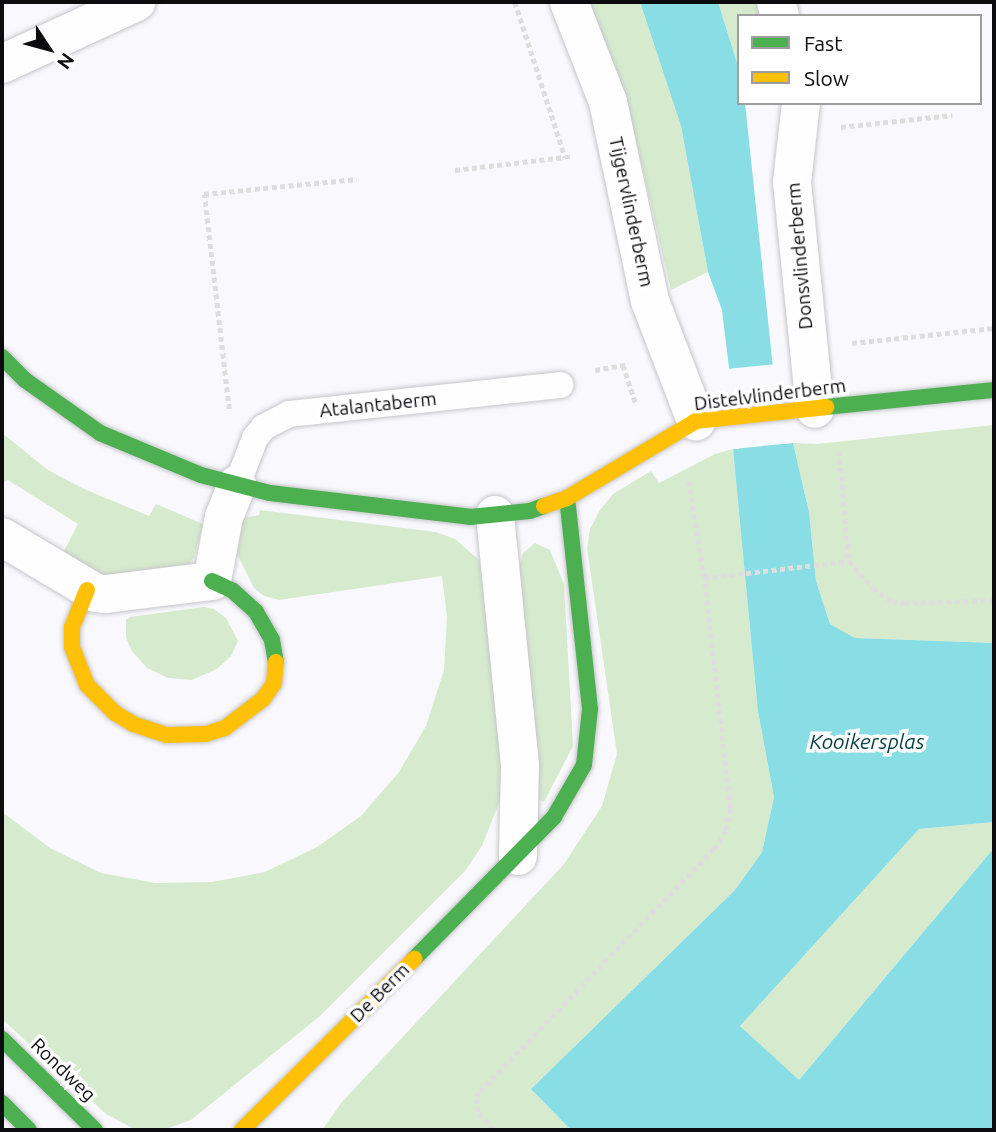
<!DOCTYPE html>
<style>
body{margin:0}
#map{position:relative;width:996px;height:1132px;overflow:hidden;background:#f8f8fd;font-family:Ubuntu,sans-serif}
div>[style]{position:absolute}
.green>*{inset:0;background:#d6ebcd}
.water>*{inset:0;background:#89dde4}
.pier>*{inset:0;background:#f8f8fd}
.path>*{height:4.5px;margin-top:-2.25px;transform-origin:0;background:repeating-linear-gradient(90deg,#dedede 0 5px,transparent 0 8.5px)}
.roads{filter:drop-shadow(0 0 2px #c6c6ca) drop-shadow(0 0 2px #c6c6ca)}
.lane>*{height:26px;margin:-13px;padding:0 13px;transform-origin:13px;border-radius:13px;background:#fefeff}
.street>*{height:38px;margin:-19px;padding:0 19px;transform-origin:19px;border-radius:19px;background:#fefeff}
.fast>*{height:16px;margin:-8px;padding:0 8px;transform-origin:8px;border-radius:8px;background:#4caf50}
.slow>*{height:16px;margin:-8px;padding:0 8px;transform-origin:8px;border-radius:8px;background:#ffc107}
span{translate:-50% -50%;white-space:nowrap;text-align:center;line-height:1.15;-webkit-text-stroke:7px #fff;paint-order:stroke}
.street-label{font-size:19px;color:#0c0c0f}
.water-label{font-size:21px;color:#033e42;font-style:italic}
.frame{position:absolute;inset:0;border:4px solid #0c0c0f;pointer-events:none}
.legend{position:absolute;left:737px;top:14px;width:245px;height:91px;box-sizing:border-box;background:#fff;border:2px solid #9e9e9f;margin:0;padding:9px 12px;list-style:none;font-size:21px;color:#0c0c0f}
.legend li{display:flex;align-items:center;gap:14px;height:35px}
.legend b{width:35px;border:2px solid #9e9e9f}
.north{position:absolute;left:14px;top:14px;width:70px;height:70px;-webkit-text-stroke:5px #fff;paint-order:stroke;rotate:126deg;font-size:19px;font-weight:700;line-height:28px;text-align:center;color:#0c0c0f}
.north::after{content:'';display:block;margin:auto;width:24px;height:32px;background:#0c0c0f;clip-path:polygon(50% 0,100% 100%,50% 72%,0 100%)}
</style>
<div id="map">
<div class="green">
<i style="clip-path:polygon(586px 2px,640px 2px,681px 126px,708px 272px,671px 290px,638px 149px)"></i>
<i style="clip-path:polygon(718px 2px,757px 2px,762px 16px,739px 16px,739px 69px)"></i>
<i style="clip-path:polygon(994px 425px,994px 643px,855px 638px,830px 624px,816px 581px,809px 512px,793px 443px,817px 444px)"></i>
<i style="clip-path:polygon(2px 433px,48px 470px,82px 488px,149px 516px,156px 504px,203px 524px,194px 558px,186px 567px,111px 578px,96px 575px,63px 553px,78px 524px,8px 480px,2px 483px)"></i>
<i style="clip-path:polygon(733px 449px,758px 712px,774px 797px,762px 852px,735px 890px,531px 1089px,571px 1130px,322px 1130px,342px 1102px,564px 864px,602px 806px,617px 754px,587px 548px,590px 529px,600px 510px,613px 494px,651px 471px,659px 483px,715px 454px)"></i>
<i style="clip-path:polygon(260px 510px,436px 532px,455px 539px,479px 560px,486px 576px,504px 790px,482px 846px,465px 871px,320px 1016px,191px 1120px,163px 1130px,134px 1129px,106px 1114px,2px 1019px,2px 812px,50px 848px,101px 873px,155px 883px,212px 882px,265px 872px,317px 847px,361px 816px,399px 772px,426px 726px,444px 670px,447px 617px,442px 576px,279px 600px,264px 596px,254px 588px,237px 554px,235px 542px,244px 518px,259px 515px)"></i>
<i style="clip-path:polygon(535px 543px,550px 550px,564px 584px,573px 746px,544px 802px,537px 799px,517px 576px,523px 553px)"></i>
<i style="clip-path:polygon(204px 607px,214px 609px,226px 618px,238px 641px,231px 656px,217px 669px,192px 680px,168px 678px,147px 668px,131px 650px,126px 637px,126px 620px,130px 617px)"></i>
<i style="clip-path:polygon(994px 822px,994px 848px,798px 1081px,740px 1026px,919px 829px)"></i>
</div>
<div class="water">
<i style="clip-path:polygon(640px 2px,718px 2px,739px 69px,739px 103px,745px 103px,781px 444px,793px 443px,809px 512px,816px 581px,830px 624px,855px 638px,994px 643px,994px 822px,919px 829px,740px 1026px,799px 1080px,994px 848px,994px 1130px,571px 1130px,531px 1089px,735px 890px,762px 852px,774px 797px,758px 712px,733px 449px,739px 449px,722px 310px,708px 272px,681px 126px)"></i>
</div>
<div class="pier">
<i style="clip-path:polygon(778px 364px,784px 440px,792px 439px,793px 443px,733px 449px,735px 445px,727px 369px)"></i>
</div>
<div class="path">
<i style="left:515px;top:2px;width:163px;rotate:72.1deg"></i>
<i style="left:565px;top:157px;width:9px"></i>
<i style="left:841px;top:127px;width:112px;rotate:-6.2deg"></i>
<i style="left:455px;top:170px;width:111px;rotate:-6.7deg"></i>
<i style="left:852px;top:343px;width:143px;rotate:-6deg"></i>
<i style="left:623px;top:365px;width:41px;rotate:71.6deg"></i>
<i style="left:595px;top:370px;width:34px;rotate:-10deg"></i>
<i style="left:229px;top:409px;width:216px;rotate:-96.6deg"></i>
<i style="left:204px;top:194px;width:153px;rotate:-5.6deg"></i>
<i style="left:839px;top:451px;width:110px;rotate:84.8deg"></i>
<i style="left:849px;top:561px;width:36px;rotate:48deg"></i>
<i style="left:873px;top:588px;width:24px;rotate:36deg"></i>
<i style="left:892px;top:602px;width:12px;rotate:5deg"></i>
<i style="left:904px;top:603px;width:90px;rotate:-1.9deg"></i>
<i style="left:704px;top:578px;width:146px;rotate:-6.7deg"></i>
<i style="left:493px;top:1130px;width:23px;rotate:-130deg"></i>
<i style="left:478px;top:1112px;width:15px;rotate:-98deg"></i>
<i style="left:476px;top:1097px;width:7px;rotate:-56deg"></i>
<i style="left:480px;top:1091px;width:337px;rotate:-46deg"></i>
<i style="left:714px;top:849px;width:22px;rotate:-58deg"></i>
<i style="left:726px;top:830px;width:22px;rotate:-80deg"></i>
<i style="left:730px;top:808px;width:231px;rotate:-96.4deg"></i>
<i style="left:704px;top:578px;width:100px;rotate:-99.2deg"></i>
</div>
<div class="roads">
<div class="lane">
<i style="left:237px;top:485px;width:50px;rotate:-69deg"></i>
<i style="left:255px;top:438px;width:14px;rotate:-51deg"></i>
<i style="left:264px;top:427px;width:28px;rotate:-27deg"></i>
<i style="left:289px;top:414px;width:273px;rotate:-6.1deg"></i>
</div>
<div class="street">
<i style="left:569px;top:2px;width:107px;rotate:68.7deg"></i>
<i style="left:608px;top:102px;width:203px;rotate:78.1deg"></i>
<i style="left:650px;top:301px;width:129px;rotate:69deg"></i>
<i style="left:776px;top:2px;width:15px;rotate:74deg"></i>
<i style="left:2px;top:64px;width:148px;rotate:-24.8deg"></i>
<i style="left:801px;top:103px;width:80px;rotate:96.5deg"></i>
<i style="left:792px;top:182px;width:228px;rotate:84.2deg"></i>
<i style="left:495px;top:515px;width:251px;rotate:84.3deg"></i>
<i style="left:520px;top:765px;width:91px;rotate:91.3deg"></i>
<i style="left:2px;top:537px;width:109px;rotate:30.8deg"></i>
<i style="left:96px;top:593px;width:10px;rotate:6deg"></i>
<i style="left:106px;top:594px;width:107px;rotate:-7deg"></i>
<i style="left:212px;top:581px;width:65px;rotate:-79.4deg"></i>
<i style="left:224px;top:517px;width:35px;rotate:-68deg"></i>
</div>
<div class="fast">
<i style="left:2px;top:357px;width:33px;rotate:45deg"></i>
<i style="left:25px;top:380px;width:92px;rotate:35.2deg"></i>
<i style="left:100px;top:433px;width:109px;rotate:22.6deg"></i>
<i style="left:201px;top:475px;width:71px;rotate:14.6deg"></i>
<i style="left:270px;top:493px;width:201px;rotate:6.8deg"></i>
<i style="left:470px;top:517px;width:60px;rotate:-5.7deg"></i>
<i style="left:530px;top:511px;width:15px;rotate:-20deg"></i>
<i style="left:826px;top:407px;width:169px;rotate:-5.8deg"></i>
<i style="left:212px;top:581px;width:23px;rotate:25deg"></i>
<i style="left:233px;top:591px;width:31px;rotate:42deg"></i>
<i style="left:256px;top:612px;width:32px;rotate:60deg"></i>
<i style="left:272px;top:640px;width:22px;rotate:80deg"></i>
<i style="left:414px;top:959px;width:199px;rotate:-45.4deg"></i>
<i style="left:554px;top:817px;width:60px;rotate:-60deg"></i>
<i style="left:584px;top:765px;width:56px;rotate:-83.9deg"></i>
<i style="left:590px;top:709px;width:212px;rotate:-96.2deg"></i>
<i style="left:2px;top:1039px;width:130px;rotate:44.4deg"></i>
<i style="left:2px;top:1103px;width:38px;rotate:45deg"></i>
</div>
<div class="slow">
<i style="left:544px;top:506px;width:24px;rotate:-19deg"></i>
<i style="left:567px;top:498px;width:150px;rotate:-30.8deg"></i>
<i style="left:696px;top:421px;width:131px;rotate:-6.1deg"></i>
<i style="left:87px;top:590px;width:40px;rotate:112deg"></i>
<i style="left:72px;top:627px;width:20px;rotate:90deg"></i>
<i style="left:72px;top:647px;width:41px;rotate:68.5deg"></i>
<i style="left:87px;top:685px;width:40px;rotate:45deg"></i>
<i style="left:115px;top:713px;width:21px;rotate:31deg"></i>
<i style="left:133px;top:724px;width:35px;rotate:18deg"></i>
<i style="left:166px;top:735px;width:40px;rotate:-1.4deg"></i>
<i style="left:206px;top:734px;width:20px;rotate:-18deg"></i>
<i style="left:225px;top:728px;width:48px;rotate:-37.3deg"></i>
<i style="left:263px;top:699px;width:19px;rotate:-55deg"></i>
<i style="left:274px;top:683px;width:21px;rotate:-85deg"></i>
<i style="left:242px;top:1130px;width:243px;rotate:-44.8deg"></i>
</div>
</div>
<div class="street-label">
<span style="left:631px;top:212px;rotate:78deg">Tijgervlinderberm</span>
<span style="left:800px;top:256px;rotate:-95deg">Donsvlinderberm</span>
<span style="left:770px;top:395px;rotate:-7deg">Distelvlinderberm</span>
<span style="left:378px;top:405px;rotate:-6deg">Atalantaberm</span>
<span style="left:380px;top:993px;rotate:-45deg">De Berm</span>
<span style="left:63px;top:1070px;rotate:44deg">Rondweg</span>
</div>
<div class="water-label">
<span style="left:867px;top:741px">Kooikersplas</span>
</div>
<div class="frame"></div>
<ul class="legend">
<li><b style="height:9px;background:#4caf50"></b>Fast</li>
<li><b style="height:9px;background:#ffc107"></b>Slow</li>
</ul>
<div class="north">N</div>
</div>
